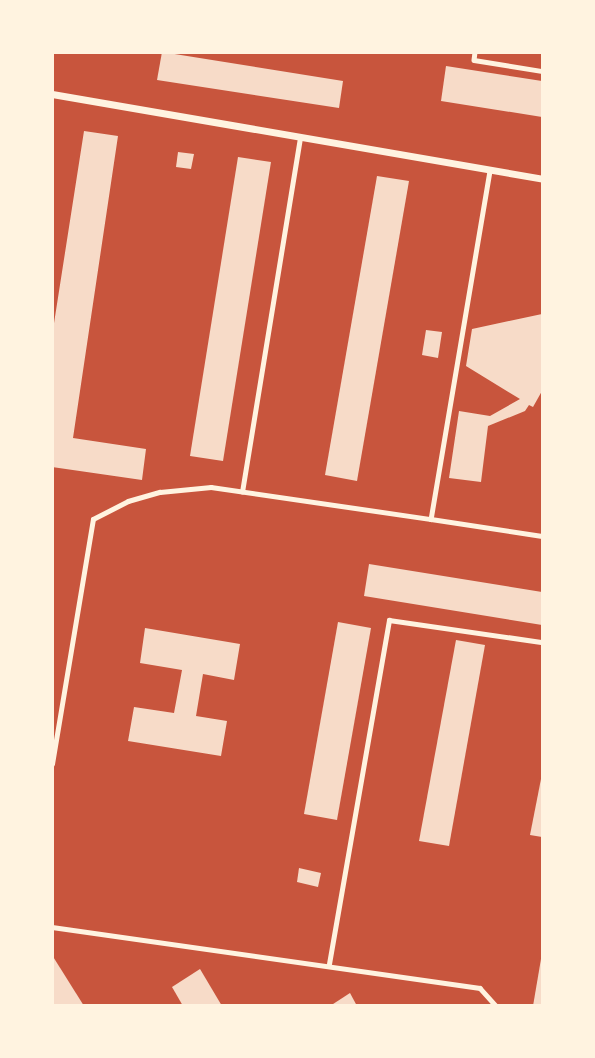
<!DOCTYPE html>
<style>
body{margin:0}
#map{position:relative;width:595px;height:1058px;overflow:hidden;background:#c8553d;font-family:"Roboto Serif",serif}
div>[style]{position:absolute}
.building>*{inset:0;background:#f7dbc8}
.service>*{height:4.5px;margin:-2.25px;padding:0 2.25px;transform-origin:2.25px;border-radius:2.25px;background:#fff3e0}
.minor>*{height:7px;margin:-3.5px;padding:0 3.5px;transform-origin:3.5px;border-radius:3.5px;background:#fff3e0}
span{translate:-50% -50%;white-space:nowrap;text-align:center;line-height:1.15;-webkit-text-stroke:7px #fff3e0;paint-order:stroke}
.frame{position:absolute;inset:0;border:54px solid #fff3e0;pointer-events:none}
</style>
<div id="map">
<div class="building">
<i style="clip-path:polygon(162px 52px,343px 81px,339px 108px,157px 80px)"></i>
<i style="clip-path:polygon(446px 66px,542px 81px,542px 117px,441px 101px)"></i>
<i style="clip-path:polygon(84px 131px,118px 136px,73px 438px,146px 449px,142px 480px,52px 467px,52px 336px)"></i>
<i style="clip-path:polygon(178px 152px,194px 154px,191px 169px,176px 167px)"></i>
<i style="clip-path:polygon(238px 157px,271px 162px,223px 461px,190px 456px)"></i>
<i style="clip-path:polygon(377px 176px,409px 181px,357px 481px,325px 475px)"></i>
<i style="clip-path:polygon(542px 314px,542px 391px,533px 407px,529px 405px,525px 411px,488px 426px,481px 482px,449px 478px,459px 411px,490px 416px,520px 399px,466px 366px,472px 329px)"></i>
<i style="clip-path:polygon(426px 330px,442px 332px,438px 358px,422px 355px)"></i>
<i style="clip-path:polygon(369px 564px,542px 592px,542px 625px,364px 596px)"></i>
<i style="clip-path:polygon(338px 622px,371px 628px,337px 820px,304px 814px)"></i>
<i style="clip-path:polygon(145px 628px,240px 644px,234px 680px,203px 674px,196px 716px,227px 721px,221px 756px,128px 741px,134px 707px,174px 713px,182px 670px,140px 663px)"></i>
<i style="clip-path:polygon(456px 640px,485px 645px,449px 846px,419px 841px)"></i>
<i style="clip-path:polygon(541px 779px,542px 779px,542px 837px,530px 835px)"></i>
<i style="clip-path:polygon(299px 868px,321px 873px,318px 887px,297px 882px)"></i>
<i style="clip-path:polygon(52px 955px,84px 1006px,52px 1006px)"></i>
<i style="clip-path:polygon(541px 959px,542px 1006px,533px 1006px)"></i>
<i style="clip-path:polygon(200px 969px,222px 1006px,183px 1006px,172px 987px)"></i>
<i style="clip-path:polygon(350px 993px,357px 1006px,330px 1006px)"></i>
</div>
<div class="service">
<i style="left:475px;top:52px;width:8px;rotate:97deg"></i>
<i style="left:474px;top:60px;width:69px;rotate:9.2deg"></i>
<i style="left:490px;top:171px;width:353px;rotate:99.6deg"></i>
<i style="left:431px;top:519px;width:112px;rotate:8.7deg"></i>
<i style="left:242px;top:492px;width:358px;rotate:-80.7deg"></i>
<i style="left:52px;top:764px;width:248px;rotate:-80.5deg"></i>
<i style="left:93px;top:519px;width:39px;rotate:-27deg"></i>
<i style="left:128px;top:501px;width:33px;rotate:-16deg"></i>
<i style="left:160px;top:492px;width:51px;rotate:-5.6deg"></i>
<i style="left:211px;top:487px;width:222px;rotate:8.3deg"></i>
<i style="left:52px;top:927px;width:432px;rotate:8.1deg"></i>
<i style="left:480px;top:988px;width:24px;rotate:48deg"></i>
<i style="left:329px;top:964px;width:349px;rotate:-80.1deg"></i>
<i style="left:389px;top:620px;width:155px;rotate:8.2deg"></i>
</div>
<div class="minor">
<i style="left:52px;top:94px;width:497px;rotate:9.8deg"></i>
</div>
<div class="frame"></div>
</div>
